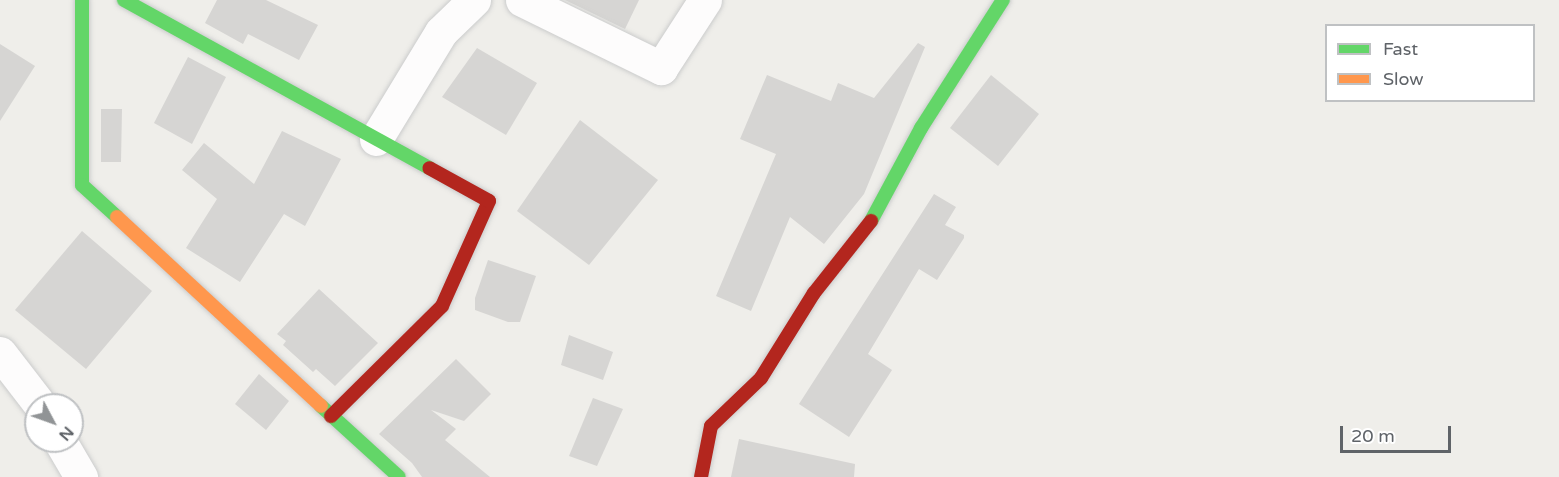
<!DOCTYPE html>
<style>
body{margin:0}
#map{position:relative;width:1559px;height:477px;overflow:hidden;background:#efeeea;font-family:"Varela Round",sans-serif}
div>[style]{position:absolute}
.building>*{inset:0;background:#d6d5d3}
.roads{filter:drop-shadow(0 0 2px #cbcccc) drop-shadow(0 0 2px #cbcccc)}
.street>*{height:33px;margin:-16.5px;padding:0 16.5px;transform-origin:16.5px;border-radius:16.5px;background:#fdfcfc}
.fast>*{height:14px;margin:-7px;padding:0 7px;transform-origin:7px;border-radius:7px;background:#63d668}
.slow>*{height:14px;margin:-7px;padding:0 7px;transform-origin:7px;border-radius:7px;background:#ff974d}
.jam>*{height:14px;margin:-7px;padding:0 7px;transform-origin:7px;border-radius:7px;background:#b3261e}
span{translate:-50% -50%;white-space:nowrap;text-align:center;line-height:1.15;-webkit-text-stroke:6px #fff;paint-order:stroke}
.legend{position:absolute;left:1325px;top:24px;width:210px;height:78px;box-sizing:border-box;background:#fff;border:2px solid #bfc1c3;margin:0;padding:8px 10px;list-style:none;font-size:18px;color:#5f6368}
.legend li{display:flex;align-items:center;gap:12px;height:30px}
.legend b{width:30px;border:2px solid #bfc1c3}
.north{position:absolute;left:24px;top:393px;width:60px;height:60px;box-sizing:border-box;background:#fff;border:2px solid #bfc1c3;border-radius:50%;rotate:131deg;font-size:16px;font-weight:700;line-height:24px;text-align:center;color:#5f6368}
.north::after{content:'';display:block;margin:auto;width:21px;height:27px;background:#919496;clip-path:polygon(50% 0,100% 100%,50% 72%,0 100%)}
.scale{position:absolute;left:1340px;top:426px;width:111px;height:27px;box-sizing:border-box;border:3px solid #5f6368;border-top:0;padding-left:8px;font-size:18px;line-height:21px;white-space:nowrap;color:#5f6368;-webkit-text-stroke:4px #fff;paint-order:stroke}
</style>
<div id="map">
<div class="building">
<i style="clip-path:polygon(217px 0,266px 0,318px 25px,299px 60px,248px 34px,243px 44px,205px 23px)"></i>
<i style="clip-path:polygon(565px 0,639px 0,625px 29px)"></i>
<i style="clip-path:polygon(918px 43px,925px 47px,864px 194px,824px 244px,790px 217px,751px 311px,716px 296px,776px 154px,740px 139px,767px 75px,831px 101px,838px 83px,874px 98px)"></i>
<i style="clip-path:polygon(0 44px,35px 66px,0 121px)"></i>
<i style="clip-path:polygon(477px 48px,537px 83px,506px 135px,442px 97px)"></i>
<i style="clip-path:polygon(188px 57px,226px 77px,192px 144px,154px 123px)"></i>
<i style="clip-path:polygon(991px 75px,1039px 114px,998px 166px,950px 128px)"></i>
<i style="clip-path:polygon(101px 109px,122px 109px,121px 162px,101px 162px)"></i>
<i style="clip-path:polygon(580px 120px,658px 180px,589px 265px,517px 211px)"></i>
<i style="clip-path:polygon(282px 131px,341px 159px,305px 226px,284px 214px,240px 282px,186px 248px,217px 199px,182px 170px,204px 143px,254px 184px)"></i>
<i style="clip-path:polygon(934px 194px,956px 207px,945px 225px,964px 235px,964px 238px,937px 280px,919px 269px,868px 354px,892px 370px,849px 437px,799px 404px)"></i>
<i style="clip-path:polygon(82px 231px,152px 291px,86px 369px,15px 310px)"></i>
<i style="clip-path:polygon(488px 260px,536px 276px,520px 322px,508px 322px,475px 310px,475px 298px)"></i>
<i style="clip-path:polygon(319px 289px,378px 343px,335px 386px,316px 369px,313px 372px,283px 345px,286px 341px,277px 334px)"></i>
<i style="clip-path:polygon(569px 335px,613px 352px,603px 380px,561px 365px)"></i>
<i style="clip-path:polygon(456px 359px,491px 394px,464px 421px,431px 410px,456px 429px,445px 440px,490px 477px,422px 477px,412px 463px,379px 434px)"></i>
<i style="clip-path:polygon(259px 374px,289px 401px,266px 430px,235px 404px)"></i>
<i style="clip-path:polygon(593px 398px,623px 409px,597px 466px,569px 456px)"></i>
<i style="clip-path:polygon(739px 439px,855px 464px,854px 477px,731px 477px)"></i>
</div>
<div class="roads">
<div class="street">
<i style="left:522px;top:0;width:155px;rotate:26.1deg"></i>
<i style="left:661px;top:68px;width:81px;rotate:-57.1deg"></i>
<i style="left:376px;top:139px;width:125px;rotate:-58.7deg"></i>
<i style="left:441px;top:32px;width:46px;rotate:-44.1deg"></i>
<i style="left:0;top:353px;width:66px;rotate:52.4deg"></i>
<i style="left:60px;top:441px;width:42px;rotate:59.7deg"></i>
</div>
<div class="fast">
<i style="left:82px;top:0;width:185px;rotate:90deg"></i>
<i style="left:82px;top:185px;width:47px;rotate:42.4deg"></i>
<i style="left:124px;top:0;width:348px;rotate:28.8deg"></i>
<i style="left:871px;top:221px;width:106px;rotate:-61.7deg"></i>
<i style="left:921px;top:128px;width:152px;rotate:-57.4deg"></i>
<i style="left:321px;top:406px;width:105px;rotate:42.3deg"></i>
</div>
<div class="slow">
<i style="left:117px;top:217px;width:278px;rotate:42.8deg"></i>
</div>
<div class="jam">
<i style="left:331px;top:416px;width:156px;rotate:-44.7deg"></i>
<i style="left:442px;top:306px;width:115px;rotate:-65.9deg"></i>
<i style="left:489px;top:201px;width:68px;rotate:-151.2deg"></i>
<i style="left:701px;top:477px;width:52px;rotate:-78.9deg"></i>
<i style="left:711px;top:426px;width:69px;rotate:-43.8deg"></i>
<i style="left:761px;top:378px;width:100px;rotate:-58.1deg"></i>
<i style="left:814px;top:293px;width:92px;rotate:-51.6deg"></i>
</div>
</div>
<ul class="legend">
<li><b style="height:8px;background:#63d668"></b>Fast</li>
<li><b style="height:8px;background:#ff974d"></b>Slow</li>
</ul>
<div class="north">N</div>
<div class="scale">20 m</div>
</div>
